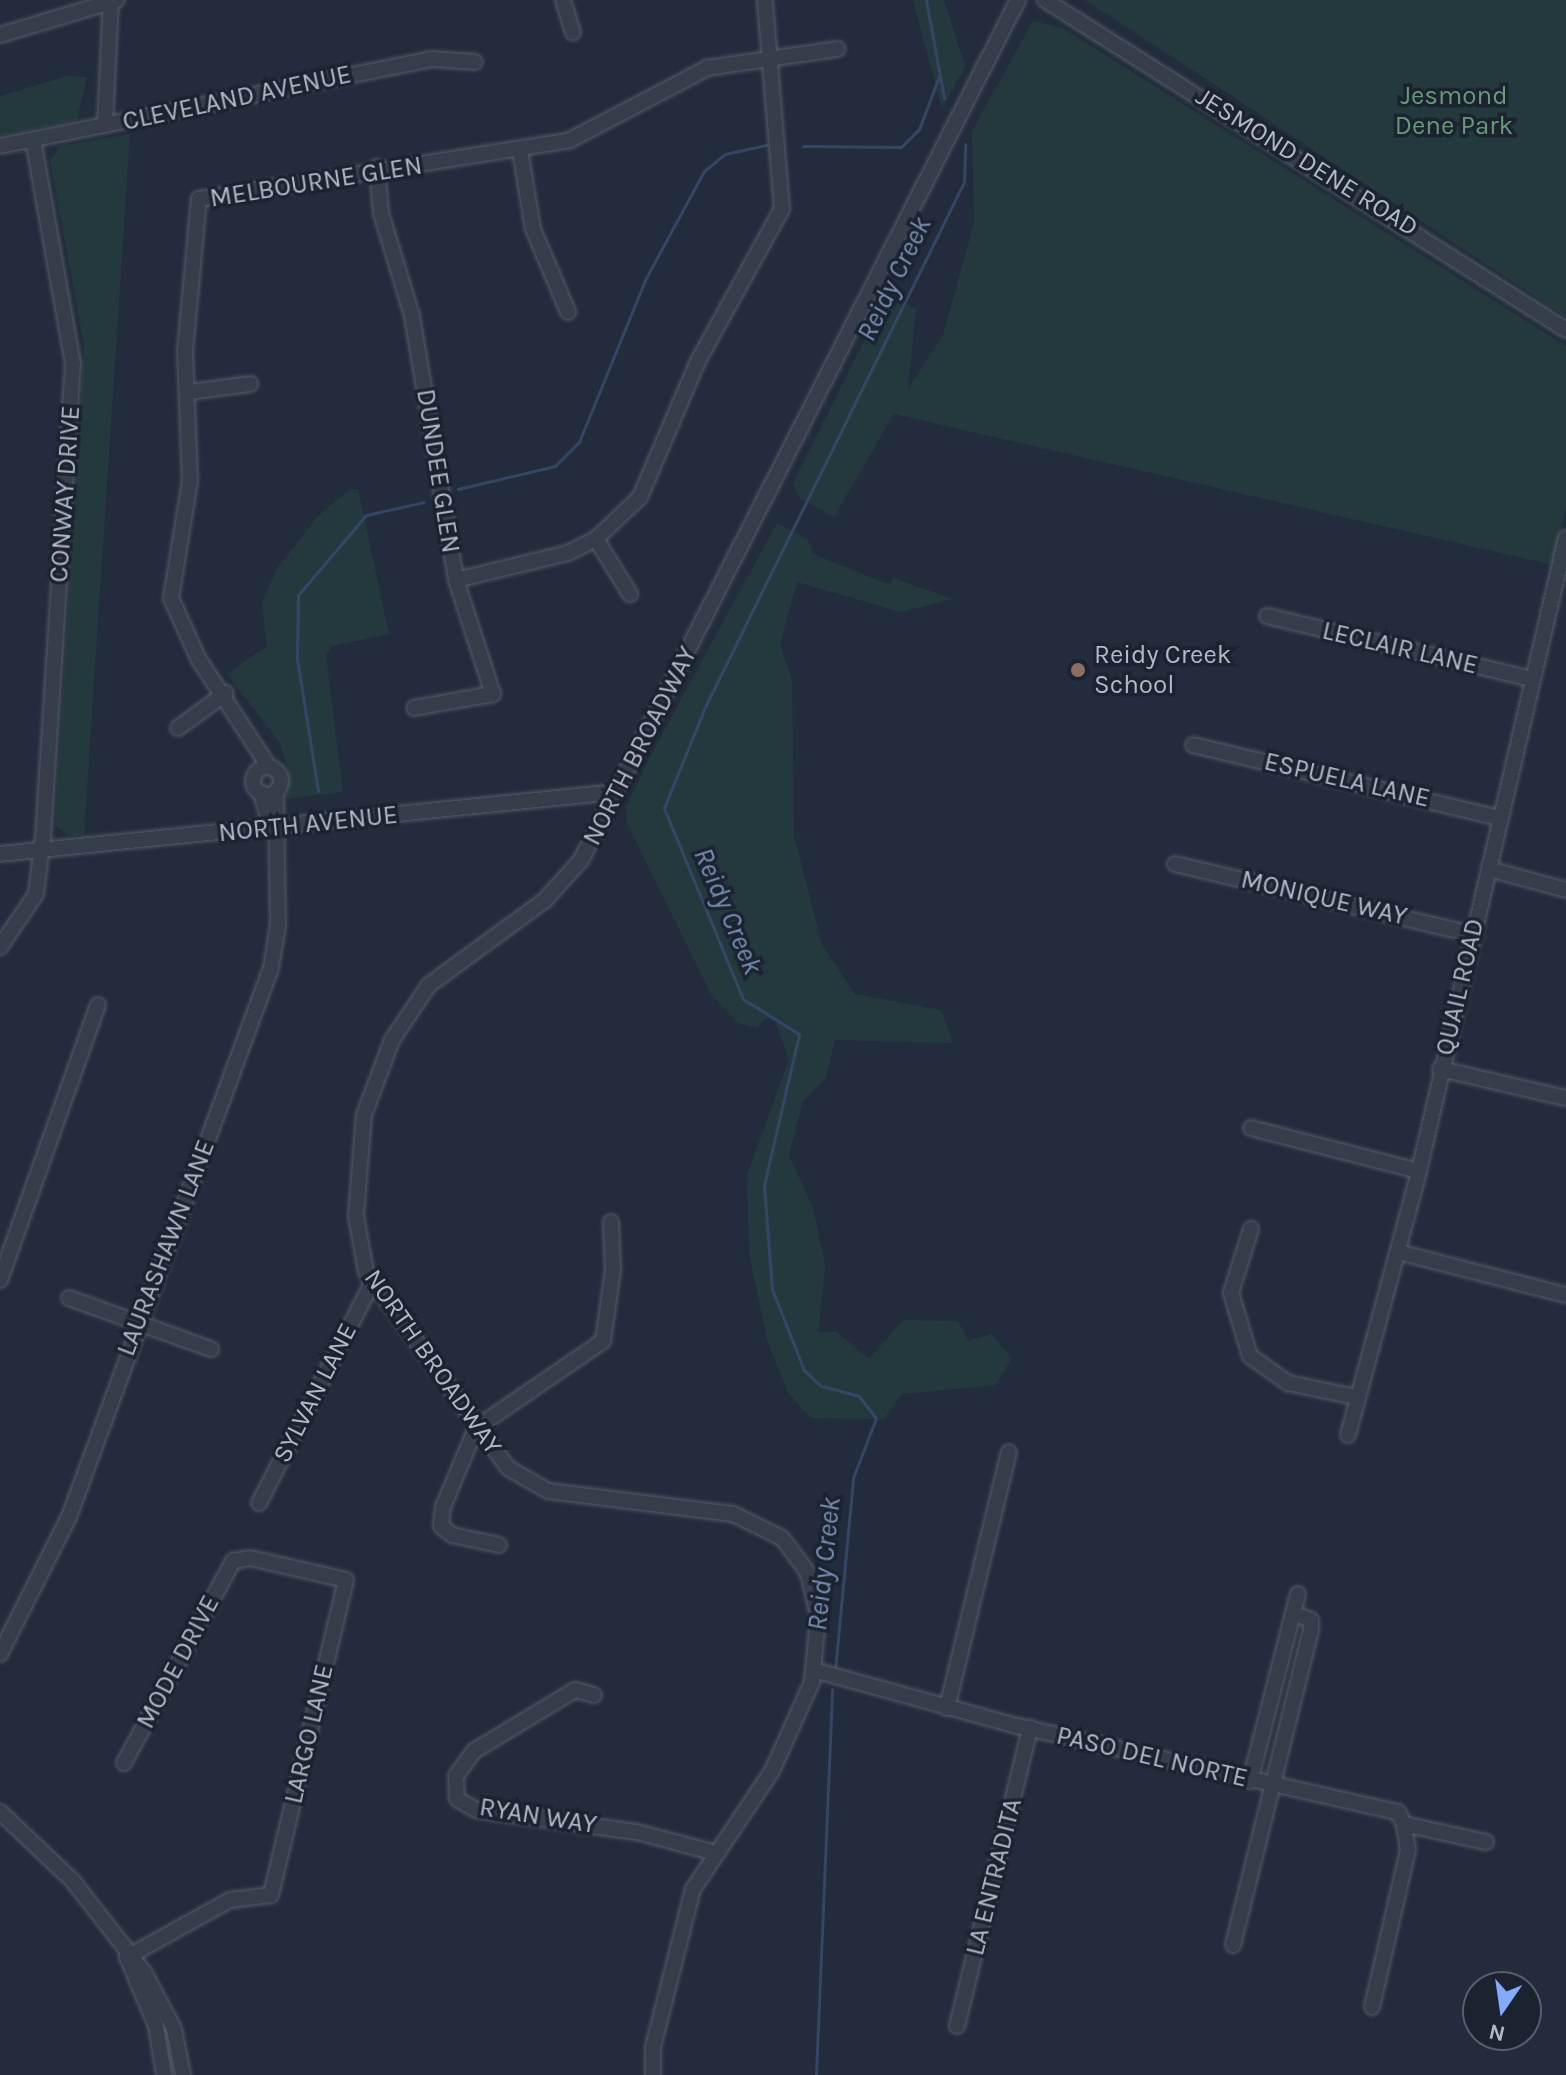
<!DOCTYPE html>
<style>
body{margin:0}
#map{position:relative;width:1566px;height:2075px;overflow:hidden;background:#222c3c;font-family:Karla,sans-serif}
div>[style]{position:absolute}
.green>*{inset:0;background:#24393d}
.stream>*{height:3px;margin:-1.5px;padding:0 1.5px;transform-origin:1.5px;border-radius:1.5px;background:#354664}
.roads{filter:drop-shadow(0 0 2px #545c6a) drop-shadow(0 0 2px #545c6a)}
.minor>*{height:14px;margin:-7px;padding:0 7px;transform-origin:7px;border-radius:7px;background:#363e4c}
.minor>.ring{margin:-7px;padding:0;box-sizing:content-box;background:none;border:14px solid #363e4c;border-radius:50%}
.dots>*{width:22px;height:22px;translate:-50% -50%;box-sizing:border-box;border:4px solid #1b2331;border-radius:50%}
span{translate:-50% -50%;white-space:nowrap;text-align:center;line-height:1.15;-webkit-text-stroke:7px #1b2331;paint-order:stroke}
.park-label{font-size:26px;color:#689976}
.street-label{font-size:26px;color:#b1b9c8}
.poi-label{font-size:26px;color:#b1b9c8}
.left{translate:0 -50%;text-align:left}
.water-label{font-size:28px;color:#788db1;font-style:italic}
.north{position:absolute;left:1462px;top:1971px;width:80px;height:80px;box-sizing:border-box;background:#1b2331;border:2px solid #575f6d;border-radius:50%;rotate:193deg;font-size:22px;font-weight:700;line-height:32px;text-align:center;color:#b1b9c8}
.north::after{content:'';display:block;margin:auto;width:28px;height:36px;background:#84abfa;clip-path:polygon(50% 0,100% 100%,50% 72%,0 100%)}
</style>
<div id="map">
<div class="green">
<i style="clip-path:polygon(913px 0,944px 0,965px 66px,942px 109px)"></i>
<i style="clip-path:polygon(1085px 0,1566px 0,1566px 317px,1241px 102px)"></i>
<i style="clip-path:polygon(1033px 21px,1063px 28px,1566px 346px,1566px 506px,1553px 565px,894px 414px,834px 517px,801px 499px,793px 484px,887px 295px,916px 309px,908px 389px,943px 335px,974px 223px,972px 131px)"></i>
<i style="clip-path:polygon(67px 76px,87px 77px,77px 120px,0 136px,0 96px)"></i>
<i style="clip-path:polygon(130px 134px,84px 835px,69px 836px,55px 825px,84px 346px,50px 161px,60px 146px)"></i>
<i style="clip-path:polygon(350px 489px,358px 489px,389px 634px,332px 646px,326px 655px,343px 792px,285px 799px,289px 775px,280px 743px,227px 674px,267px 646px,262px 604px,276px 570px,317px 517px)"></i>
<i style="clip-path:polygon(777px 523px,808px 540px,813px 554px,890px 585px,893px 578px,953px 599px,901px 612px,797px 582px,780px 644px,792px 681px,794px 836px,822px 944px,855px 994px,941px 1010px,953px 1043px,835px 1040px,826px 1078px,803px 1101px,789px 1155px,813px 1208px,825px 1264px,819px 1332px,837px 1332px,869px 1359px,903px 1320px,958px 1321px,968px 1340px,992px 1334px,1012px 1359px,995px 1385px,902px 1394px,884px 1419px,811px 1418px,788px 1393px,767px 1340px,749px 1253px,747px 1175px,789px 1060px,775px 1021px,766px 1018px,757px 1028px,738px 1023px,711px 994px,627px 823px,626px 807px,649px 758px)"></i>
</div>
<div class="stream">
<i style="left:926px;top:0;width:100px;rotate:79.6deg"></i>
<i style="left:803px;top:146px;width:98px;rotate:0.6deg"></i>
<i style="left:901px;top:147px;width:25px;rotate:-45deg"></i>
<i style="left:919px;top:129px;width:59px;rotate:-69.1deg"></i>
<i style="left:458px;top:489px;width:100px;rotate:-13.3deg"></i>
<i style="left:555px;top:466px;width:34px;rotate:-45deg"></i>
<i style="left:579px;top:442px;width:175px;rotate:-67.8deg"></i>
<i style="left:645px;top:280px;width:124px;rotate:-61.6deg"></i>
<i style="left:704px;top:171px;width:27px;rotate:-39deg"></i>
<i style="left:725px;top:154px;width:42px;rotate:-12.4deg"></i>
<i style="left:318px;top:791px;width:134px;rotate:-99deg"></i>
<i style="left:297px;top:659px;width:64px;rotate:-89.1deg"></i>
<i style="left:298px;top:595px;width:105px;rotate:-49.6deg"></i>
<i style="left:366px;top:515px;width:59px;rotate:-12.6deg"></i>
<i style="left:835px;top:1670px;width:193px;rotate:-84.6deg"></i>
<i style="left:853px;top:1478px;width:64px;rotate:-69deg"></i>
<i style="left:876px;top:1418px;width:28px;rotate:-128deg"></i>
<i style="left:859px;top:1396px;width:39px;rotate:-165deg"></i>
<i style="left:821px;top:1386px;width:23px;rotate:-137deg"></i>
<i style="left:804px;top:1370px;width:87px;rotate:-111.6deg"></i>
<i style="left:772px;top:1289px;width:104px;rotate:-94.4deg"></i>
<i style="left:764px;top:1185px;width:155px;rotate:-76.9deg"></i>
<i style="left:799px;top:1034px;width:66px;rotate:-148deg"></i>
<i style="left:743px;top:999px;width:207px;rotate:-112.5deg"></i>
<i style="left:664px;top:808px;width:109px;rotate:-67.9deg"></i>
<i style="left:705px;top:707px;width:585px;rotate:-63.74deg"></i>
<i style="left:964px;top:182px;width:38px;rotate:-88deg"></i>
<i style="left:816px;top:2075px;width:386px;rotate:-87.6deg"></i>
</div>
<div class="roads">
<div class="minor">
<i style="left:563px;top:0;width:34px;rotate:73deg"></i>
<i style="left:1045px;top:0;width:617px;rotate:32.35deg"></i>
<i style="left:0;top:35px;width:122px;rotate:-16.7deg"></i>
<i style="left:105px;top:125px;width:125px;rotate:-87.3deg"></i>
<i style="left:0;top:146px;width:440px;rotate:-11.4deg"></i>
<i style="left:431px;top:59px;width:44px;rotate:3.9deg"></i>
<i style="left:520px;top:150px;width:80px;rotate:80.7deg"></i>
<i style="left:533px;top:229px;width:90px;rotate:67.1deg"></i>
<i style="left:377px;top:167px;width:46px;rotate:85deg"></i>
<i style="left:381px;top:213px;width:108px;rotate:73.2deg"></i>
<i style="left:412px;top:316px;width:268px;rotate:80.5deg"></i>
<i style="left:456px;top:580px;width:120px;rotate:72deg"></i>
<i style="left:493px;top:694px;width:80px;rotate:170deg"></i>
<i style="left:190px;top:392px;width:61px;rotate:-7.6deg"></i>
<i style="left:596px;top:539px;width:65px;rotate:58.3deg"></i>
<i style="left:456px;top:580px;width:115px;rotate:-13.6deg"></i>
<i style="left:568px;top:553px;width:31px;rotate:-27deg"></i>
<i style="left:596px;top:539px;width:61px;rotate:-43.7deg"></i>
<i style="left:640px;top:497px;width:148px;rotate:-66.9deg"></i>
<i style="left:698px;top:361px;width:174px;rotate:-61.1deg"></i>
<i style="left:782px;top:209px;width:210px;rotate:-94.7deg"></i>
<i style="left:1267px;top:616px;width:272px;rotate:13.4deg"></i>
<i style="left:178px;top:728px;width:59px;rotate:-36.1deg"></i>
<i style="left:1193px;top:745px;width:316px;rotate:13.4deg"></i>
<i style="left:269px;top:767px;width:130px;rotate:-123.1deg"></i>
<i style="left:198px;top:658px;width:66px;rotate:-114.2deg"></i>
<i style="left:171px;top:598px;width:119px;rotate:-80.8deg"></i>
<i style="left:190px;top:481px;width:129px;rotate:-92.2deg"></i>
<i style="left:185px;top:352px;width:154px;rotate:-84.8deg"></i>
<i style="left:199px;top:199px;width:376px;rotate:-9deg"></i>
<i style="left:570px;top:140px;width:155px;rotate:-27.7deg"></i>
<i style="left:707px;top:68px;width:132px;rotate:-8.3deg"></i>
<i class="ring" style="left:253px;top:767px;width:14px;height:14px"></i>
<i style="left:261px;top:793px;width:37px;rotate:74deg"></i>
<i style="left:0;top:854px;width:619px;rotate:-5.75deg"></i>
<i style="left:1175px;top:864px;width:305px;rotate:13.3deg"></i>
<i style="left:1489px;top:869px;width:80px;rotate:15.3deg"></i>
<i style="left:0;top:947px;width:64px;rotate:-55.8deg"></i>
<i style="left:36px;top:894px;width:56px;rotate:-82.9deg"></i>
<i style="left:43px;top:838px;width:475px;rotate:-86.4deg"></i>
<i style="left:73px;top:364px;width:228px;rotate:-100.1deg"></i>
<i style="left:1440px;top:1069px;width:129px;rotate:13deg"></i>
<i style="left:1251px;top:1128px;width:173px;rotate:14.4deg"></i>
<i style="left:1251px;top:1229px;width:67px;rotate:107.4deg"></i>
<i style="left:1231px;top:1293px;width:66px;rotate:73.2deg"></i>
<i style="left:1250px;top:1356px;width:47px;rotate:35.4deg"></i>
<i style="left:1288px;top:1383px;width:69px;rotate:11.6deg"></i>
<i style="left:1398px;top:1252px;width:173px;rotate:14.4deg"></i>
<i style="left:0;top:1280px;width:292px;rotate:-70.4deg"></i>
<i style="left:69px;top:1298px;width:151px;rotate:19.8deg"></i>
<i style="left:1348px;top:1435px;width:273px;rotate:-74.9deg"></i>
<i style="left:1419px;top:1171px;width:650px;rotate:-76.93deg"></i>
<i style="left:259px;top:1503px;width:247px;rotate:-62.8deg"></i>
<i style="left:499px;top:1545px;width:48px;rotate:-168deg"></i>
<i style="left:452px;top:1535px;width:14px;rotate:-141deg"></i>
<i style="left:441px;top:1526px;width:19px;rotate:-84deg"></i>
<i style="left:443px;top:1507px;width:86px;rotate:-67.3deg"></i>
<i style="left:476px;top:1428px;width:154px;rotate:-34.4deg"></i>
<i style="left:603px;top:1341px;width:72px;rotate:-82deg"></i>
<i style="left:613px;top:1270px;width:48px;rotate:-92.4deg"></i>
<i style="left:0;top:1654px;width:153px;rotate:-63.3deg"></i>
<i style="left:69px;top:1517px;width:585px;rotate:-69.8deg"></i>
<i style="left:271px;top:968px;width:44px;rotate:-80.8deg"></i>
<i style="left:278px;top:925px;width:134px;rotate:-90.9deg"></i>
<i style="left:814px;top:1670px;width:212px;rotate:15.4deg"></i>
<i style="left:1018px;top:1726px;width:390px;rotate:12.8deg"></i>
<i style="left:1398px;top:1812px;width:13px;rotate:63deg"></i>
<i style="left:1404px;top:1824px;width:84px;rotate:12.4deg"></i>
<i style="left:594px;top:1695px;width:20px;rotate:-165deg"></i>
<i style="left:575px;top:1690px;width:118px;rotate:148.9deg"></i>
<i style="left:474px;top:1751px;width:31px;rotate:126deg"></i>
<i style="left:456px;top:1776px;width:23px;rotate:88deg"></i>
<i style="left:457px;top:1799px;width:22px;rotate:30deg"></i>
<i style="left:476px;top:1810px;width:162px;rotate:7.8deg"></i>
<i style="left:637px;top:1832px;width:82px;rotate:14.9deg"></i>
<i style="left:947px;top:1708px;width:263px;rotate:-76.4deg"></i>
<i style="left:124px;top:1763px;width:230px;rotate:-61.6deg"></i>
<i style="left:233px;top:1561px;width:17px;rotate:-10deg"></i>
<i style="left:250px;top:1558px;width:98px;rotate:12.9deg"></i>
<i style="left:346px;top:1580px;width:324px;rotate:103.4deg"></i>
<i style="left:271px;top:1895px;width:41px;rotate:173deg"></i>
<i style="left:230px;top:1900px;width:118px;rotate:151deg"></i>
<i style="left:1250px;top:1781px;width:193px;rotate:-75.6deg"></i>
<i style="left:0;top:1812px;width:99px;rotate:43.4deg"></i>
<i style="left:72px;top:1880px;width:117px;rotate:52deg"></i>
<i style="left:144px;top:1972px;width:64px;rotate:62.2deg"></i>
<i style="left:174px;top:2029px;width:47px;rotate:78.9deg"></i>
<i style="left:1233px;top:1945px;width:325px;rotate:-76.1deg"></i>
<i style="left:1311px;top:1630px;width:10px;rotate:-90deg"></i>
<i style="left:1311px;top:1620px;width:19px;rotate:-159deg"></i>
<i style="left:127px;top:1957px;width:75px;rotate:67.2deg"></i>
<i style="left:156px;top:2026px;width:50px;rotate:80.7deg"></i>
<i style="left:1372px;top:2007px;width:161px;rotate:-77.1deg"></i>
<i style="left:1408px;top:1850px;width:26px;rotate:-99deg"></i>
<i style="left:957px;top:2026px;width:307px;rotate:-76.2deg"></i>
<i style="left:653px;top:2075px;width:28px;rotate:-90deg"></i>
<i style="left:653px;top:2047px;width:163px;rotate:-75.8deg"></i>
<i style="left:693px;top:1889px;width:142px;rotate:-56.2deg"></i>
<i style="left:772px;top:1771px;width:98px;rotate:-65.8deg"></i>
<i style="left:812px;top:1682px;width:66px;rotate:-84.8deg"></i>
<i style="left:818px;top:1616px;width:44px;rotate:-103.1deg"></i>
<i style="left:808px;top:1573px;width:44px;rotate:-126.6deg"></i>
<i style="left:782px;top:1538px;width:55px;rotate:-153.9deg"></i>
<i style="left:733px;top:1514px;width:186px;rotate:-172.9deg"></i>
<i style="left:548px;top:1491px;width:46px;rotate:-150.1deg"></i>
<i style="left:508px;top:1468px;width:242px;rotate:-125.9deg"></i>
<i style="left:366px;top:1272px;width:57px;rotate:-100.1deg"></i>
<i style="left:356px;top:1216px;width:101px;rotate:-85.5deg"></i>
<i style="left:364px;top:1115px;width:80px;rotate:-69.5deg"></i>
<i style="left:392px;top:1040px;width:66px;rotate:-56.1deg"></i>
<i style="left:429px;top:985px;width:144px;rotate:-36.2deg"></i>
<i style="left:545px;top:900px;width:54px;rotate:-48deg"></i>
<i style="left:581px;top:860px;width:965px;rotate:-63.06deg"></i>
</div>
</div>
<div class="dots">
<i style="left:1078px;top:670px;background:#8d6e63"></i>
</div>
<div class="park-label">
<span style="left:1454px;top:111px">Jesmond<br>Dene Park</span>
</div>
<div class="street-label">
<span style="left:237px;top:98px;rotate:-12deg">CLEVELAND AVENUE</span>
<span style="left:1307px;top:162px;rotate:32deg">JESMOND DENE ROAD</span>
<span style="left:316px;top:182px;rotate:-9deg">MELBOURNE GLEN</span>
<span style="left:438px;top:471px;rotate:81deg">DUNDEE GLEN</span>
<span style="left:65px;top:494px;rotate:-86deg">CONWAY DRIVE</span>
<span style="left:1400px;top:648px;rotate:13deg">LECLAIR LANE</span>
<span style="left:640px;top:746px;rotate:-63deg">NORTH BROADWAY</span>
<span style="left:1347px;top:780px;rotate:13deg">ESPUELA LANE</span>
<span style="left:308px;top:824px;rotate:-6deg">NORTH AVENUE</span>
<span style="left:1324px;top:898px;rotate:13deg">MONIQUE WAY</span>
<span style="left:1460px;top:987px;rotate:-77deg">QUAIL ROAD</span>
<span style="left:166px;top:1248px;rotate:-69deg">LAURASHAWN LANE</span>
<span style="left:433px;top:1362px;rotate:55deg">NORTH BROADWAY</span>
<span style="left:315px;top:1393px;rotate:-63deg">SYLVAN LANE</span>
<span style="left:178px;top:1662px;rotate:-62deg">MODE DRIVE</span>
<span style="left:309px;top:1734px;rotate:-77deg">LARGO LANE</span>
<span style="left:1152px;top:1757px;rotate:13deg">PASO DEL NORTE</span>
<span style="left:538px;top:1816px;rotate:9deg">RYAN WAY</span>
<span style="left:994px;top:1877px;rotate:-76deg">LA ENTRADITA</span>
</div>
<div class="poi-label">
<span class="left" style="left:1094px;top:670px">Reidy Creek<br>School</span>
</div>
<div class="water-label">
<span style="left:894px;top:279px;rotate:-64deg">Reidy Creek</span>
<span style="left:728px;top:911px;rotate:67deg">Reidy Creek</span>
<span style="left:824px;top:1564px;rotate:-84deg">Reidy Creek</span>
</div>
<div class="north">N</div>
</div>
